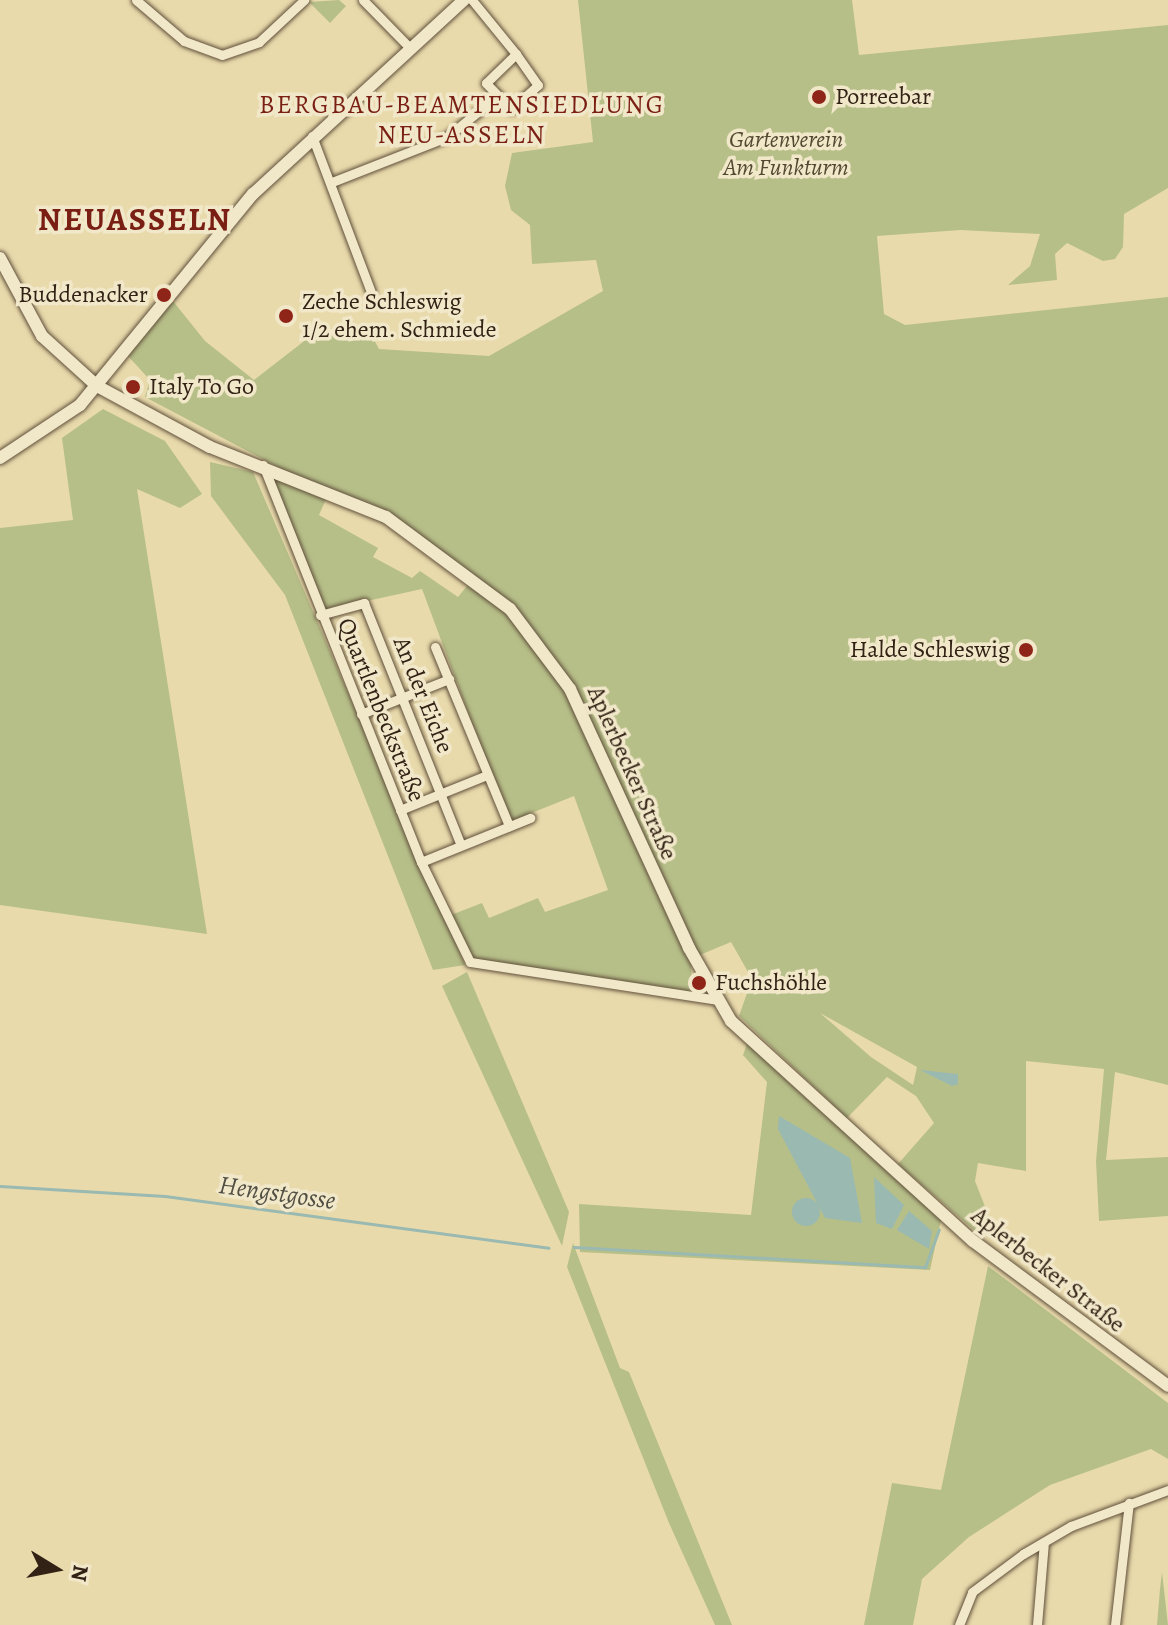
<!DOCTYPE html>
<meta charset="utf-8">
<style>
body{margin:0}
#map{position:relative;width:1168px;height:1625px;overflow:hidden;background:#e9daac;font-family:Alegreya,serif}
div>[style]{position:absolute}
.green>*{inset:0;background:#b7bf89}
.water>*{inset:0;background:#99b9b1}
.round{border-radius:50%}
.stream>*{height:3px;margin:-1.5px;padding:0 1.5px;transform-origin:1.5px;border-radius:1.5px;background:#99b9b1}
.roads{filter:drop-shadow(0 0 2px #60503b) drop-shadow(0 0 2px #60503b)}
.street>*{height:9px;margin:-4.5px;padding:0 4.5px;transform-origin:4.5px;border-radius:4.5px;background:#f1e7c9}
.secondary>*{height:12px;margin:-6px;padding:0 6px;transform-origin:6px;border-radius:6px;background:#f1e7c9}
.dots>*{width:22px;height:22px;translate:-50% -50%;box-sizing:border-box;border:4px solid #f1e7c9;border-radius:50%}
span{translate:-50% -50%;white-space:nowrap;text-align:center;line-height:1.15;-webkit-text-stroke:7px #f1e7c9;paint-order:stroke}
.poi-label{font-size:24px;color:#322215}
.left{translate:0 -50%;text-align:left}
.right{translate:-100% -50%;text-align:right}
.park-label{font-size:24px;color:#534932;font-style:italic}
.street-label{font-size:24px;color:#322215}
.neighbourhood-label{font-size:26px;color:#7a1f14;letter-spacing:2px}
.water-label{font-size:26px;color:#514f44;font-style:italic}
.district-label{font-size:32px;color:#7a1f14;font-weight:700;letter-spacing:2px}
.north{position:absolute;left:16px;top:1529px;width:80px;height:80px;-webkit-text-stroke:6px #f1e7c9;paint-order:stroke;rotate:100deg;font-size:22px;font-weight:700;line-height:32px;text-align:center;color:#322215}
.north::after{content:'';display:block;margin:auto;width:28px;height:36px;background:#322215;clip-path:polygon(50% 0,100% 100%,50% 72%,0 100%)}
</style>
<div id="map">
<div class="green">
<i style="clip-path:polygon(339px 0,346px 6px,330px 23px,309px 2px)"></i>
<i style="clip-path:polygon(evenodd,578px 0,852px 0,859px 55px,1168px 25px,1168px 188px,1124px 214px,1123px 247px,1115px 259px,1103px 261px,1067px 243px,1055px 254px,1057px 280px,1008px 285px,1030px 266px,1040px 234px,961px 230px,877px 236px,884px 314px,905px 325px,1168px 297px,1168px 1085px,1115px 1072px,1106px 1160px,1168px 1157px,1168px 1216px,1099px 1221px,1096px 1161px,1104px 1069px,1026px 1061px,1026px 1171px,978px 1163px,975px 1181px,993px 1227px,1004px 1228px,1001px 1244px,975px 1231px,898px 1164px,934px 1123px,916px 1096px,887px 1077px,847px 1118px,739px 1016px,752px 979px,731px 942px,695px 957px,553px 657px,452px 559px,145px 397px,150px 380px,128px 356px,173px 301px,205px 341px,254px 380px,312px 335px,366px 325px,379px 349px,489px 356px,603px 291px,596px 260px,532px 264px,530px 225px,511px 210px,505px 186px,512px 153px,593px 142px,578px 0,820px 1013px,917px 1067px,913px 1085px,871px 1057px,820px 1013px)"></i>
<i style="clip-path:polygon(103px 409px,165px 441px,202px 494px,180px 508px,137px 489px,207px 934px,0 905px,0 528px,73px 520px,62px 438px)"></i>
<i style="clip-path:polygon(210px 462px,253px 472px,465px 965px,433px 970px,285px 595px,211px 496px)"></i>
<i style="clip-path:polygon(266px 475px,328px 495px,319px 515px,378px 548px,373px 557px,412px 578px,420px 571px,458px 597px,471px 581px,508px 614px,570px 698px,691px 958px,692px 992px,472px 960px,451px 915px,482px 903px,489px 918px,538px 898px,545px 912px,608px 890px,574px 796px,509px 822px,422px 589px,321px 611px)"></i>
<i style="clip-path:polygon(467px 972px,569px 1212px,562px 1246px,442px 986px)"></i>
<i style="clip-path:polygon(748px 1041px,941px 1220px,930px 1270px,580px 1252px,579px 1204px,751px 1215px,767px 1082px,743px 1055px)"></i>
<i style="clip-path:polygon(573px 1243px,620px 1368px,629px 1372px,732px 1625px,715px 1625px,669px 1523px,567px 1267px)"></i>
<i style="clip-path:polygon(988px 1266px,1168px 1403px,1168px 1459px,1151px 1449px,1050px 1485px,969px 1537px,922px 1579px,913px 1625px,864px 1625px,892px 1483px,941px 1490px)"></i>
<i style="clip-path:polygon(1162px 1572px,1168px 1625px,1157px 1625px,1160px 1589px)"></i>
</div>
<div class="water">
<i style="clip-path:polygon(920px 1070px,958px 1074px,958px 1084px,952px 1086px)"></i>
<i style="clip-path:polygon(779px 1116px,850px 1158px,862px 1223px,825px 1218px,778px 1129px)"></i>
<i style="clip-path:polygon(874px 1177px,904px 1205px,892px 1229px,876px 1223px)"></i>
<i class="round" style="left:792px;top:1198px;width:28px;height:28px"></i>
<i style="clip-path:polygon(909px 1211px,932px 1231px,929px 1249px,897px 1230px)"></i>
</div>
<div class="stream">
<i style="left:0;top:1186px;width:165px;rotate:3.5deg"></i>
<i style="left:165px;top:1196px;width:387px;rotate:7.7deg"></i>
<i style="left:574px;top:1247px;width:352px;rotate:3.3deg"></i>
<i style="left:925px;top:1267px;width:40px;rotate:-69.8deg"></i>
</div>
<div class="roads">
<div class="street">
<i style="left:136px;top:0;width:63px;rotate:40.5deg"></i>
<i style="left:184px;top:41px;width:40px;rotate:20.2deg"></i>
<i style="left:222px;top:55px;width:39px;rotate:-19deg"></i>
<i style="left:259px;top:42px;width:62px;rotate:-43deg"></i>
<i style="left:363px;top:0;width:66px;rotate:45.6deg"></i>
<i style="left:472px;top:0;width:70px;rotate:50.8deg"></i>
<i style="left:516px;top:54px;width:38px;rotate:55deg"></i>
<i style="left:538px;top:85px;width:36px;rotate:138deg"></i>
<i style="left:511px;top:109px;width:36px;rotate:-134deg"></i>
<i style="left:486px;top:83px;width:42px;rotate:-44deg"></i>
<i style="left:312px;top:136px;width:167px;rotate:69.3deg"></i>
<i style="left:332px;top:182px;width:123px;rotate:-21.4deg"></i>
<i style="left:447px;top:137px;width:63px;rotate:-39.2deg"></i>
<i style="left:263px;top:465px;width:427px;rotate:68.3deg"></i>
<i style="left:421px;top:862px;width:111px;rotate:63.9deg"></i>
<i style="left:470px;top:962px;width:250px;rotate:8.7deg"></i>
<i style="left:320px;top:615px;width:46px;rotate:-15.3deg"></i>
<i style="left:364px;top:603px;width:261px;rotate:68.2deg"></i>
<i style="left:435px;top:647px;width:194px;rotate:67.5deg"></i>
<i style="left:361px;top:714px;width:95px;rotate:-21.7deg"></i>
<i style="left:400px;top:810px;width:94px;rotate:-21.9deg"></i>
<i style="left:421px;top:862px;width:118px;rotate:-22deg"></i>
<i style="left:959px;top:1625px;width:35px;rotate:-68deg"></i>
<i style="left:972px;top:1592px;width:64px;rotate:-36.7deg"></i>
<i style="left:1023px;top:1554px;width:56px;rotate:-30.3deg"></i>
<i style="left:1071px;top:1526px;width:103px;rotate:-20.4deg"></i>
<i style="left:1037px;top:1625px;width:83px;rotate:-85.2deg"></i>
<i style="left:1115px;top:1625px;width:123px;rotate:-83.5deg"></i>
</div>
<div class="secondary">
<i style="left:0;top:258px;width:89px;rotate:61.7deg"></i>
<i style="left:42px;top:336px;width:74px;rotate:42.3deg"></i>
<i style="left:97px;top:386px;width:128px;rotate:28.4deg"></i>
<i style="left:210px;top:447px;width:189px;rotate:21.7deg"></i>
<i style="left:386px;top:517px;width:154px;rotate:36.6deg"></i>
<i style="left:510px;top:609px;width:100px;rotate:53.1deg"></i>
<i style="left:570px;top:689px;width:285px;rotate:65.3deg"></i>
<i style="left:689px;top:948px;width:84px;rotate:60.1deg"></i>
<i style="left:731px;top:1021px;width:327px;rotate:42.3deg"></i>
<i style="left:973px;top:1241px;width:243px;rotate:36.6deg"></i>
<i style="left:0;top:458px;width:96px;rotate:-33.5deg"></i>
<i style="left:80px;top:405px;width:273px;rotate:-50.7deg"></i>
<i style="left:253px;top:194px;width:287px;rotate:-42.6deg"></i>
</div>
</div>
<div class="dots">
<i style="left:819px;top:97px;background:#8f2418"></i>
<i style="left:164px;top:295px;background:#8f2418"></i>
<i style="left:286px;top:316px;background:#8f2418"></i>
<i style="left:133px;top:387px;background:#8f2418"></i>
<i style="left:1026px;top:650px;background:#8f2418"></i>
<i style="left:699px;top:983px;background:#8f2418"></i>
</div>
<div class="poi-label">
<span class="left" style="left:835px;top:97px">Porreebar</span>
<span class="right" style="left:148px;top:295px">Buddenacker</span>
<span class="left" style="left:302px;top:316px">Zeche Schleswig<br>1/2 ehem. Schmiede</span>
<span class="left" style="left:149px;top:387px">Italy To Go</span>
<span class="right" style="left:1010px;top:650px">Halde Schleswig</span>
<span class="left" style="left:715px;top:983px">Fuchshöhle</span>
</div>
<div class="park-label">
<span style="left:786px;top:154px">Gartenverein<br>Am Funkturm</span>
</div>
<div class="street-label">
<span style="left:423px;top:695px;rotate:68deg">An der Eiche</span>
<span style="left:381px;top:710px;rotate:68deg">Quartlenbeckstraße</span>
<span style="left:632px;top:773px;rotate:66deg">Aplerbecker Straße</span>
<span style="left:1048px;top:1270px;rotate:38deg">Aplerbecker Straße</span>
</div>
<div class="neighbourhood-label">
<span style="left:462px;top:120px">BERGBAU-BEAMTENSIEDLUNG<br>NEU-ASSELN</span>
</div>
<div class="water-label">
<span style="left:277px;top:1193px;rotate:8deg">Hengstgosse</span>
</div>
<div class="district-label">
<span style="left:135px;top:219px">NEUASSELN</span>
</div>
<div class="north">N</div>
</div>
